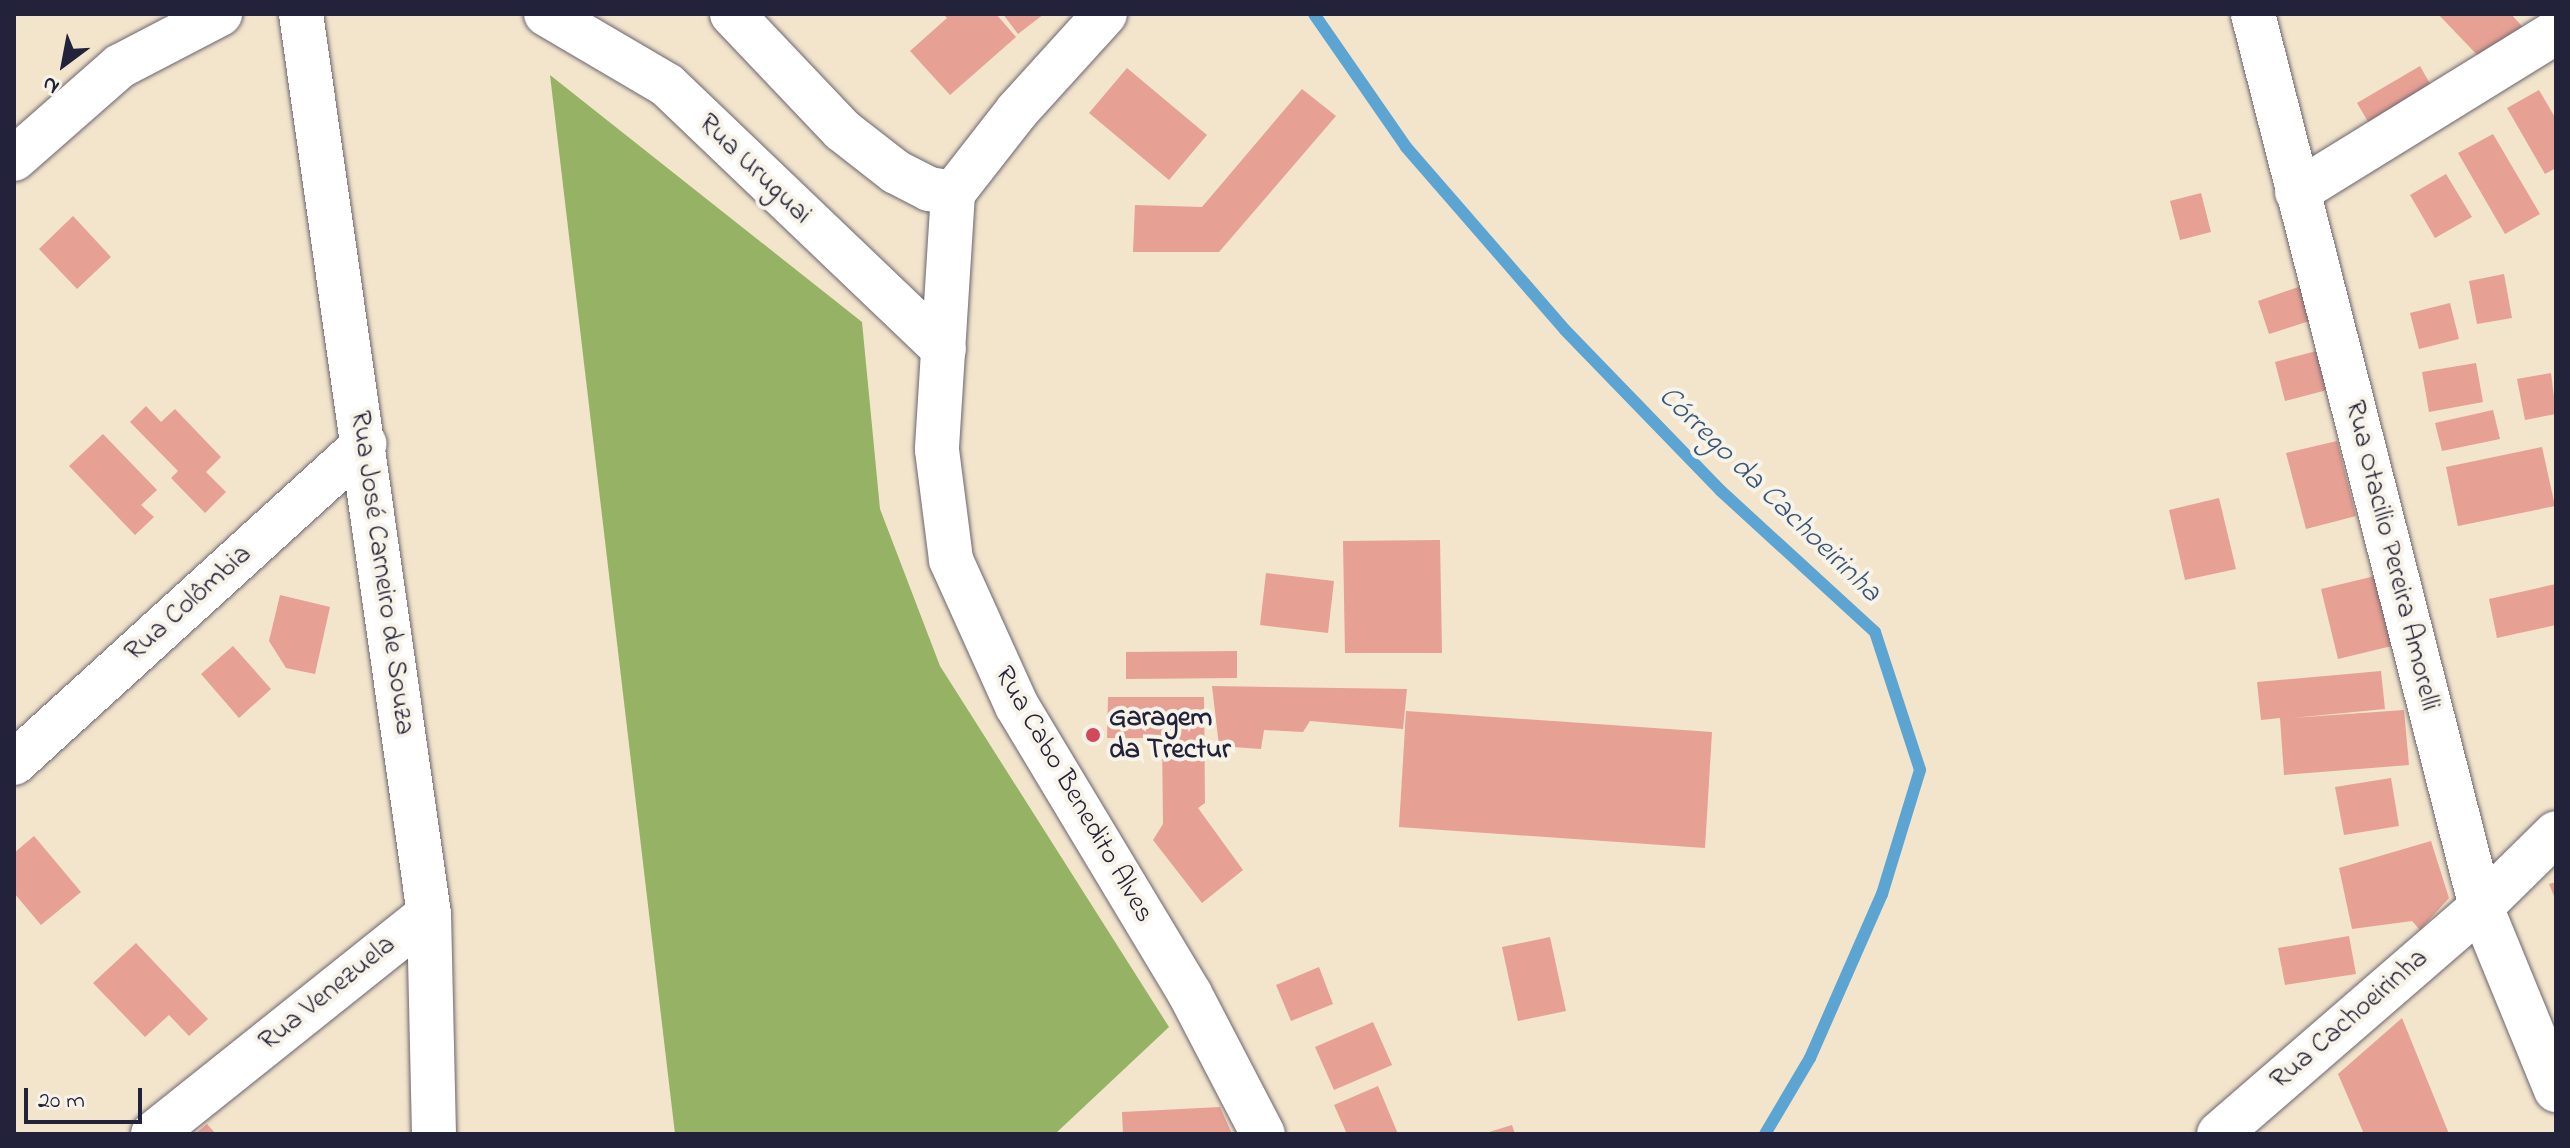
<!DOCTYPE html>
<meta charset="utf-8">
<style>
body{margin:0}
#map{position:relative;width:2570px;height:1148px;overflow:hidden;background:#f3e4cc;font-family:"Indie Flower",sans-serif}
div>[style]{position:absolute}
.forest>*{inset:0;background:#96b264}
.stream>*{height:12px;margin:-6px;padding:0 6px;transform-origin:6px;border-radius:6px;background:#5ca5d3}
.building>*{inset:0;background:#e6a094}
.roads{filter:drop-shadow(0 0 2px #6b666e) drop-shadow(0 0 2px #6b666e)}
.street>*{height:44px;margin:-22px;padding:0 22px;transform-origin:22px;border-radius:22px;background:#fff}
.secondary>*{height:44px;margin:-22px;padding:0 22px;transform-origin:22px;border-radius:22px;background:#fff}
.primary>*{height:44px;margin:-22px;padding:0 22px;transform-origin:22px;border-radius:22px;background:#fff}
.dots>*{width:22px;height:22px;translate:-50% -50%;box-sizing:border-box;border:4px solid #f7f3e8;border-radius:50%}
span{translate:-50% -50%;white-space:nowrap;text-align:center;line-height:1.15;-webkit-text-stroke:8px #f7f3e8;paint-order:stroke}
.street-label{font-size:28px;color:#22223b}
.poi-label{font-size:28px;color:#22223b;font-weight:700}
.left{translate:0 -50%;text-align:left}
.water-label{font-size:30px;color:#395678;font-style:italic}
.frame{position:absolute;inset:0;border:16px solid #22223b;pointer-events:none}
.north{position:absolute;left:24px;top:24px;width:80px;height:80px;-webkit-text-stroke:6px #f7f3e8;paint-order:stroke;rotate:212deg;font-size:22px;font-weight:700;line-height:32px;text-align:center;color:#22223b}
.north::after{content:'';display:block;margin:auto;width:28px;height:36px;background:#22223b;clip-path:polygon(50% 0,100% 100%,50% 72%,0 100%)}
.scale{position:absolute;left:24px;top:1088px;width:118px;height:36px;box-sizing:border-box;border:4px solid #22223b;border-top:0;padding-left:10px;font-size:24px;line-height:28px;white-space:nowrap;color:#22223b;-webkit-text-stroke:6px #f7f3e8;paint-order:stroke}
</style>
<div id="map">
<div class="forest">
<i style="clip-path:polygon(550px 75px,862px 322px,880px 509px,940px 666px,1169px 1027px,1055px 1134px,675px 1134px)"></i>
</div>
<div class="stream">
<i style="left:1314px;top:14px;width:162px;rotate:55.3deg"></i>
<i style="left:1406px;top:147px;width:242px;rotate:49deg"></i>
<i style="left:1565px;top:330px;width:224px;rotate:45.9deg"></i>
<i style="left:1721px;top:491px;width:209px;rotate:42.5deg"></i>
<i style="left:1875px;top:632px;width:145px;rotate:71.9deg"></i>
<i style="left:1920px;top:770px;width:130px;rotate:107deg"></i>
<i style="left:1882px;top:894px;width:179px;rotate:113.7deg"></i>
<i style="left:1810px;top:1058px;width:88px;rotate:120.6deg"></i>
</div>
<div class="building">
<i style="clip-path:polygon(943px 14px,996px 14px,1016px 37px,950px 95px,910px 51px,947px 18px)"></i>
<i style="clip-path:polygon(1003px 14px,1044px 14px,1018px 34px)"></i>
<i style="clip-path:polygon(2438px 14px,2511px 14px,2528px 33px,2481px 59px)"></i>
<i style="clip-path:polygon(2420px 66px,2433px 89px,2370px 125px,2357px 103px)"></i>
<i style="clip-path:polygon(1127px 68px,1207px 135px,1169px 180px,1089px 113px)"></i>
<i style="clip-path:polygon(1302px 89px,1336px 116px,1219px 252px,1133px 252px,1135px 205px,1202px 207px)"></i>
<i style="clip-path:polygon(2539px 90px,2556px 119px,2556px 168px,2545px 174px,2507px 108px)"></i>
<i style="clip-path:polygon(2493px 134px,2540px 214px,2505px 234px,2458px 153px)"></i>
<i style="clip-path:polygon(2446px 174px,2472px 217px,2435px 238px,2410px 195px)"></i>
<i style="clip-path:polygon(2201px 193px,2211px 232px,2180px 240px,2170px 201px)"></i>
<i style="clip-path:polygon(73px 216px,111px 257px,77px 289px,39px 249px)"></i>
<i style="clip-path:polygon(2504px 274px,2512px 318px,2477px 324px,2469px 281px)"></i>
<i style="clip-path:polygon(2307px 284px,2319px 318px,2269px 334px,2258px 301px)"></i>
<i style="clip-path:polygon(2450px 303px,2459px 339px,2419px 349px,2410px 313px)"></i>
<i style="clip-path:polygon(2320px 350px,2331px 389px,2285px 401px,2275px 362px)"></i>
<i style="clip-path:polygon(2476px 363px,2483px 402px,2429px 412px,2422px 372px)"></i>
<i style="clip-path:polygon(2551px 373px,2556px 414px,2525px 420px,2517px 379px)"></i>
<i style="clip-path:polygon(146px 406px,161px 422px,175px 409px,221px 457px,206px 472px,226px 492px,205px 513px,171px 478px,178px 471px,130px 422px)"></i>
<i style="clip-path:polygon(2493px 410px,2500px 439px,2442px 451px,2435px 423px)"></i>
<i style="clip-path:polygon(103px 434px,157px 490px,141px 505px,154px 517px,135px 535px,69px 466px)"></i>
<i style="clip-path:polygon(2337px 441px,2356px 516px,2306px 529px,2286px 453px)"></i>
<i style="clip-path:polygon(2542px 447px,2555px 506px,2458px 526px,2446px 467px)"></i>
<i style="clip-path:polygon(2219px 498px,2236px 569px,2185px 580px,2169px 510px)"></i>
<i style="clip-path:polygon(1440px 540px,1442px 653px,1345px 653px,1343px 541px)"></i>
<i style="clip-path:polygon(1266px 573px,1334px 581px,1328px 633px,1260px 625px)"></i>
<i style="clip-path:polygon(2375px 576px,2392px 646px,2338px 659px,2321px 589px)"></i>
<i style="clip-path:polygon(2556px 584px,2556px 625px,2497px 638px,2489px 599px)"></i>
<i style="clip-path:polygon(280px 595px,330px 607px,315px 674px,286px 668px,269px 641px)"></i>
<i style="clip-path:polygon(233px 646px,271px 689px,239px 718px,201px 674px)"></i>
<i style="clip-path:polygon(1237px 651px,1237px 678px,1126px 679px,1126px 652px)"></i>
<i style="clip-path:polygon(2381px 671px,2385px 709px,2292px 718px,2404px 710px,2409px 765px,2284px 775px,2280px 718px,2261px 720px,2257px 682px)"></i>
<i style="clip-path:polygon(1212px 686px,1407px 689px,1403px 729px,1310px 721px,1303px 732px,1264px 730px,1261px 749px,1219px 746px)"></i>
<i style="clip-path:polygon(1108px 697px,1204px 697px,1205px 803px,1198px 808px,1243px 870px,1202px 903px,1153px 840px,1163px 824px,1162px 738px,1107px 738px)"></i>
<i style="clip-path:polygon(1406px 711px,1712px 732px,1705px 848px,1399px 827px)"></i>
<i style="clip-path:polygon(2391px 778px,2399px 826px,2344px 835px,2335px 787px)"></i>
<i style="clip-path:polygon(34px 836px,81px 892px,41px 925px,14px 893px,14px 853px)"></i>
<i style="clip-path:polygon(2431px 841px,2449px 898px,2420px 930px,2412px 921px,2352px 929px,2339px 868px)"></i>
<i style="clip-path:polygon(2556px 882px,2556px 901px,2549px 884px)"></i>
<i style="clip-path:polygon(2349px 936px,2356px 974px,2285px 985px,2278px 948px)"></i>
<i style="clip-path:polygon(1550px 937px,1566px 1011px,1518px 1021px,1502px 947px)"></i>
<i style="clip-path:polygon(136px 943px,208px 1019px,189px 1036px,169px 1015px,145px 1037px,93px 983px)"></i>
<i style="clip-path:polygon(1319px 967px,1333px 1004px,1291px 1021px,1276px 985px)"></i>
<i style="clip-path:polygon(2402px 1018px,2449px 1134px,2364px 1134px,2338px 1074px)"></i>
<i style="clip-path:polygon(1373px 1022px,1392px 1065px,1334px 1090px,1315px 1047px)"></i>
<i style="clip-path:polygon(1378px 1086px,1398px 1134px,1347px 1134px,1334px 1105px)"></i>
<i style="clip-path:polygon(1220px 1107px,1232px 1134px,1123px 1134px,1122px 1112px)"></i>
<i style="clip-path:polygon(207px 1124px,216px 1134px,195px 1134px)"></i>
<i style="clip-path:polygon(1512px 1125px,1515px 1134px,1487px 1134px,1486px 1133px)"></i>
</div>
<div class="roads">
<div class="street">
<i style="left:301px;top:14px;width:909px;rotate:81.91deg"></i>
<i style="left:429px;top:914px;width:220px;rotate:88.7deg"></i>
<i style="left:546px;top:14px;width:140px;rotate:30.4deg"></i>
<i style="left:667px;top:85px;width:383px;rotate:43.7deg"></i>
<i style="left:14px;top:159px;width:141px;rotate:-41.3deg"></i>
<i style="left:120px;top:66px;width:113px;rotate:-27.5deg"></i>
<i style="left:2297px;top:192px;width:304px;rotate:-31.7deg"></i>
<i style="left:14px;top:763px;width:474px;rotate:-42.3deg"></i>
<i style="left:153px;top:1134px;width:353px;rotate:-38.6deg"></i>
<i style="left:2219px;top:1134px;width:347px;rotate:-40.9deg"></i>
<i style="left:2481px;top:907px;width:105px;rotate:-44.6deg"></i>
</div>
<div class="secondary">
<i style="left:953px;top:193px;width:257px;rotate:93.6deg"></i>
<i style="left:937px;top:450px;width:111px;rotate:82.7deg"></i>
<i style="left:951px;top:560px;width:160px;rotate:65.7deg"></i>
<i style="left:1017px;top:706px;width:336px;rotate:59deg"></i>
<i style="left:1190px;top:994px;width:158px;rotate:62.5deg"></i>
</div>
<div class="primary">
<i style="left:732px;top:14px;width:160px;rotate:46.5deg"></i>
<i style="left:842px;top:130px;width:68px;rotate:37.9deg"></i>
<i style="left:896px;top:172px;width:37px;rotate:27deg"></i>
<i style="left:929px;top:189px;width:24px;rotate:9deg"></i>
<i style="left:953px;top:193px;width:104px;rotate:-52deg"></i>
<i style="left:1017px;top:111px;width:131px;rotate:-47.8deg"></i>
<i style="left:2253px;top:14px;width:922px;rotate:75.68deg"></i>
<i style="left:2481px;top:907px;width:198px;rotate:67.7deg"></i>
</div>
</div>
<div class="dots">
<i style="left:1093px;top:735px;background:#d1495b"></i>
</div>
<div class="street-label">
<span style="left:754px;top:170px;rotate:44deg">Rua Uruguai</span>
<span style="left:2391px;top:556px;rotate:76deg">Rua Otacilio Pereira Amorelli</span>
<span style="left:381px;top:573px;rotate:82deg">Rua José Carneiro de Souza</span>
<span style="left:189px;top:604px;rotate:-42deg">Rua Colômbia</span>
<span style="left:1073px;top:795px;rotate:60deg">Rua Cabo Benedito Alves</span>
<span style="left:328px;top:994px;rotate:-39deg">Rua Venezuela</span>
<span style="left:2350px;top:1020px;rotate:-41deg">Rua Cachoeirinha</span>
</div>
<div class="poi-label">
<span class="left" style="left:1109px;top:735px">Garagem<br>da Trectur</span>
</div>
<div class="water-label">
<span style="left:1769px;top:495px;rotate:44deg">Córrego da Cachoeirinha</span>
</div>
<div class="frame"></div>
<div class="north">N</div>
<div class="scale">20 m</div>
</div>
